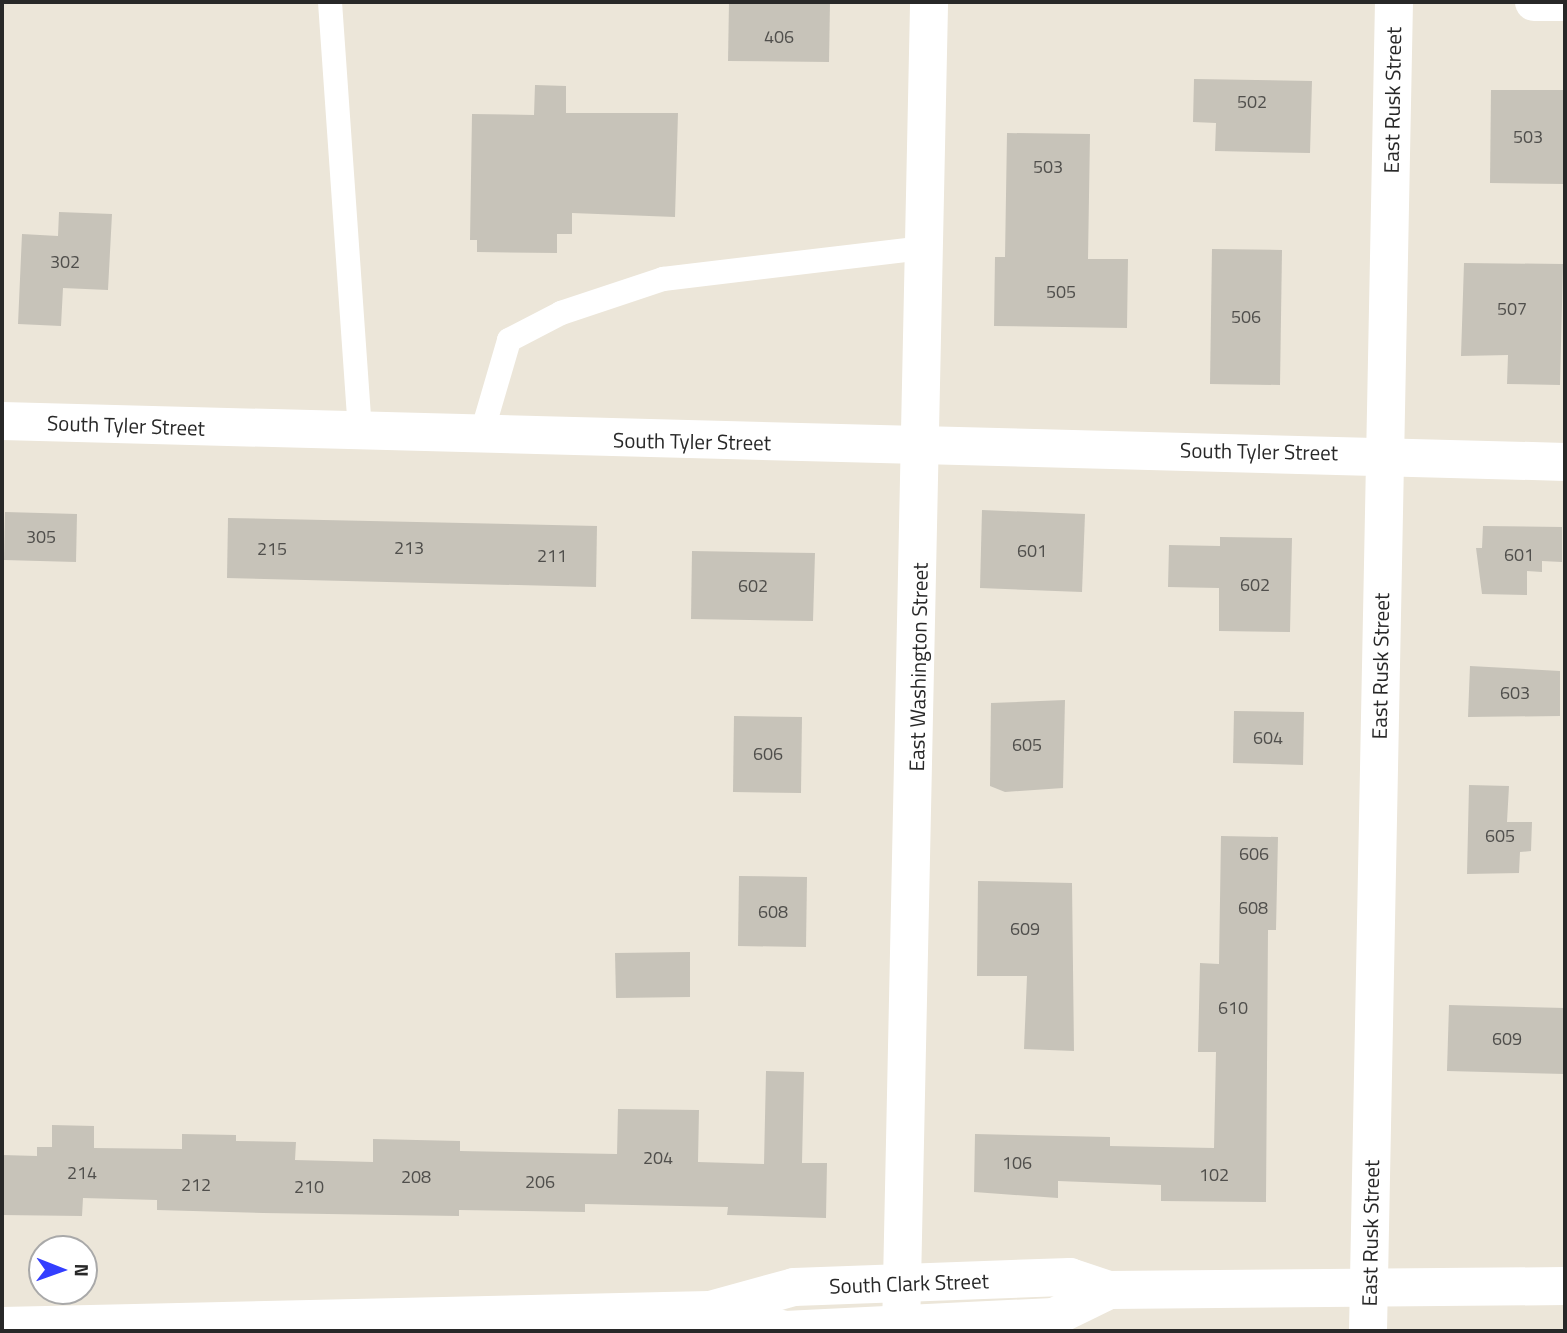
<!DOCTYPE html>
<style>
body{margin:0}
#map{position:relative;width:1567px;height:1333px;overflow:hidden;background:#ece6d9;font-family:"Titillium Web",sans-serif}
div>[style]{position:absolute}
.building>*{inset:0;background:#c7c3b9}
.lane>*{height:24px;margin:-12px;padding:0 12px;transform-origin:12px;border-radius:12px;background:#fff}
.street>*{height:38px;margin:-19px;padding:0 19px;transform-origin:19px;border-radius:19px;background:#fff}
span{translate:-50% -50%;white-space:nowrap;text-align:center;line-height:1.15;-webkit-text-stroke:5px #fff;paint-order:stroke}
.number-label{font-size:18px;color:#504f4c}
.number-label span{-webkit-text-stroke-width:0}
.street-label{font-size:21px;color:#282828}
.frame{position:absolute;inset:0;border:4px solid #282828;pointer-events:none}
.north{position:absolute;left:28px;top:1235px;width:70px;height:70px;box-sizing:border-box;background:#fff;border:2px solid #a9a9a9;border-radius:50%;rotate:91deg;font-size:19px;font-weight:700;line-height:28px;text-align:center;color:#282828}
.north::after{content:'';display:block;margin:auto;width:24px;height:32px;background:#333eff;clip-path:polygon(50% 0,100% 100%,50% 72%,0 100%)}
</style>
<div id="map">
<div class="building">
<i style="clip-path:polygon(729px 2px,830px 2px,829px 62px,728px 61px)"></i>
<i style="clip-path:polygon(1194px 79px,1312px 81px,1310px 153px,1215px 151px,1216px 123px,1193px 122px)"></i>
<i style="clip-path:polygon(535px 85px,566px 86px,566px 113px,678px 113px,675px 217px,572px 213px,572px 234px,557px 234px,557px 253px,477px 252px,477px 240px,470px 240px,472px 114px,534px 115px)"></i>
<i style="clip-path:polygon(1491px 90px,1565px 90px,1565px 184px,1490px 183px)"></i>
<i style="clip-path:polygon(1007px 133px,1090px 134px,1088px 259px,1128px 259px,1127px 328px,994px 326px,995px 257px,1005px 257px)"></i>
<i style="clip-path:polygon(59px 212px,112px 214px,108px 290px,63px 288px,61px 326px,18px 324px,22px 234px,58px 236px)"></i>
<i style="clip-path:polygon(1212px 249px,1282px 250px,1280px 385px,1210px 384px)"></i>
<i style="clip-path:polygon(1464px 263px,1563px 264px,1560px 385px,1507px 384px,1508px 355px,1461px 356px)"></i>
<i style="clip-path:polygon(982px 510px,1085px 514px,1082px 592px,980px 588px)"></i>
<i style="clip-path:polygon(5px 512px,77px 514px,76px 562px,4px 560px)"></i>
<i style="clip-path:polygon(228px 518px,597px 526px,596px 587px,227px 578px)"></i>
<i style="clip-path:polygon(1483px 526px,1562px 527px,1562px 562px,1542px 561px,1542px 572px,1527px 571px,1527px 595px,1482px 594px,1476px 548px,1482px 548px)"></i>
<i style="clip-path:polygon(1220px 537px,1292px 538px,1290px 632px,1219px 631px,1219px 588px,1168px 587px,1169px 545px,1220px 546px)"></i>
<i style="clip-path:polygon(692px 551px,815px 553px,813px 621px,691px 619px)"></i>
<i style="clip-path:polygon(1470px 666px,1560px 671px,1560px 716px,1468px 717px)"></i>
<i style="clip-path:polygon(1065px 700px,1063px 788px,1005px 792px,990px 786px,991px 703px)"></i>
<i style="clip-path:polygon(1234px 711px,1304px 712px,1303px 765px,1233px 763px)"></i>
<i style="clip-path:polygon(734px 716px,802px 717px,801px 793px,733px 792px)"></i>
<i style="clip-path:polygon(1469px 785px,1509px 786px,1507px 822px,1532px 822px,1531px 851px,1520px 852px,1519px 873px,1467px 874px)"></i>
<i style="clip-path:polygon(1221px 836px,1278px 837px,1276px 930px,1268px 930px,1266px 1202px,1161px 1201px,1161px 1185px,1058px 1181px,1058px 1198px,974px 1192px,975px 1134px,1110px 1137px,1110px 1146px,1214px 1148px,1216px 1052px,1198px 1052px,1200px 963px,1219px 964px)"></i>
<i style="clip-path:polygon(739px 876px,807px 877px,806px 947px,738px 946px)"></i>
<i style="clip-path:polygon(978px 881px,1072px 883px,1074px 1051px,1024px 1049px,1027px 976px,977px 976px)"></i>
<i style="clip-path:polygon(690px 952px,690px 997px,616px 998px,615px 953px)"></i>
<i style="clip-path:polygon(1449px 1005px,1565px 1008px,1565px 1074px,1447px 1071px)"></i>
<i style="clip-path:polygon(766px 1071px,804px 1072px,802px 1163px,827px 1163px,826px 1218px,727px 1215px,728px 1207px,585px 1204px,585px 1212px,459px 1210px,459px 1216px,263px 1213px,157px 1210px,157px 1200px,83px 1198px,82px 1216px,2px 1215px,2px 1155px,37px 1156px,37px 1147px,52px 1147px,52px 1125px,94px 1126px,94px 1148px,182px 1149px,182px 1134px,236px 1135px,236px 1141px,296px 1142px,295px 1160px,373px 1162px,373px 1139px,460px 1141px,460px 1151px,617px 1154px,618px 1109px,699px 1110px,698px 1162px,764px 1164px)"></i>
</div>
<div class="lane">
<i style="left:330px;top:2px;width:431px;rotate:86deg"></i>
<i style="left:481px;top:436px;width:100px;rotate:-73.7deg"></i>
<i style="left:509px;top:340px;width:59px;rotate:-27.4deg"></i>
<i style="left:561px;top:313px;width:108px;rotate:-18.4deg"></i>
<i style="left:663px;top:279px;width:263px;rotate:-6.8deg"></i>
</div>
<div class="street">
<i style="left:1534px;top:2px;width:31px"></i>
<i style="left:2px;top:421px;width:1564px;rotate:1.5deg"></i>
<i style="left:711px;top:1310px;width:77px;rotate:15.1deg"></i>
<i style="left:785px;top:1330px;width:269px;rotate:-2.8deg"></i>
<i style="left:1054px;top:1317px;width:61px;rotate:-26.1deg"></i>
<i style="left:2px;top:1326px;width:708px;rotate:-1.29deg"></i>
<i style="left:710px;top:1310px;width:87px;rotate:-15.3deg"></i>
<i style="left:794px;top:1287px;width:276px;rotate:-2.1deg"></i>
<i style="left:1070px;top:1277px;width:41px;rotate:18.4deg"></i>
<i style="left:1109px;top:1290px;width:456px;rotate:-0.5deg"></i>
<i style="left:901px;top:1331px;width:1329px;rotate:-88.79deg"></i>
<i style="left:1368px;top:1331px;width:1329px;rotate:-88.88deg"></i>
</div>
<div class="number-label">
<span style="left:779px;top:37px">406</span>
<span style="left:1252px;top:102px">502</span>
<span style="left:1528px;top:137px">503</span>
<span style="left:1048px;top:167px">503</span>
<span style="left:65px;top:262px">302</span>
<span style="left:1061px;top:292px">505</span>
<span style="left:1512px;top:309px">507</span>
<span style="left:1246px;top:317px">506</span>
<span style="left:41px;top:537px">305</span>
<span style="left:409px;top:548px">213</span>
<span style="left:272px;top:549px">215</span>
<span style="left:1032px;top:551px">601</span>
<span style="left:1519px;top:555px">601</span>
<span style="left:552px;top:556px">211</span>
<span style="left:1255px;top:585px">602</span>
<span style="left:753px;top:586px">602</span>
<span style="left:1515px;top:693px">603</span>
<span style="left:1268px;top:738px">604</span>
<span style="left:1027px;top:745px">605</span>
<span style="left:768px;top:754px">606</span>
<span style="left:1500px;top:836px">605</span>
<span style="left:1254px;top:854px">606</span>
<span style="left:1253px;top:908px">608</span>
<span style="left:773px;top:912px">608</span>
<span style="left:1025px;top:929px">609</span>
<span style="left:1233px;top:1008px">610</span>
<span style="left:1507px;top:1039px">609</span>
<span style="left:658px;top:1158px">204</span>
<span style="left:1017px;top:1163px">106</span>
<span style="left:82px;top:1173px">214</span>
<span style="left:1214px;top:1175px">102</span>
<span style="left:416px;top:1177px">208</span>
<span style="left:540px;top:1182px">206</span>
<span style="left:196px;top:1185px">212</span>
<span style="left:309px;top:1187px">210</span>
</div>
<div class="street-label">
<span style="left:1392px;top:100px;rotate:-89deg">East Rusk Street</span>
<span style="left:126px;top:425px;rotate:2deg">South Tyler Street</span>
<span style="left:692px;top:441px;rotate:1deg">South Tyler Street</span>
<span style="left:1259px;top:451px;rotate:1deg">South Tyler Street</span>
<span style="left:1380px;top:666px;rotate:-89deg">East Rusk Street</span>
<span style="left:918px;top:667px;rotate:-89deg">East Washington Street</span>
<span style="left:1370px;top:1233px;rotate:-89deg">East Rusk Street</span>
<span style="left:909px;top:1283px;rotate:-2deg">South Clark Street</span>
</div>
<div class="frame"></div>
<div class="north">N</div>
</div>
